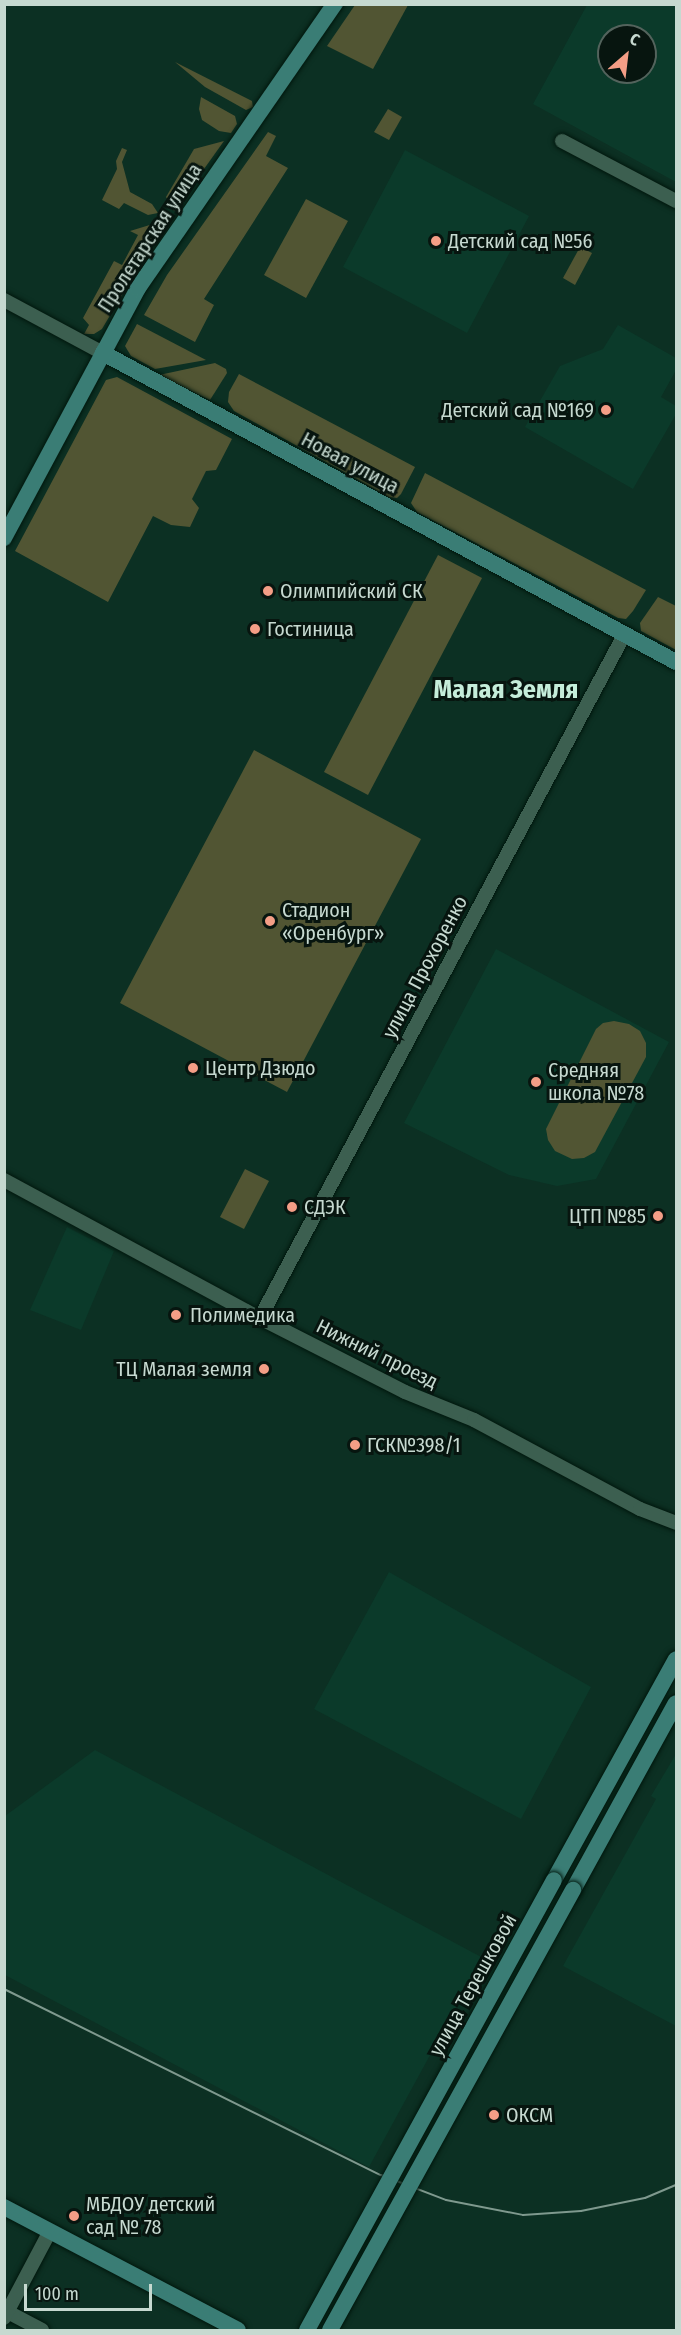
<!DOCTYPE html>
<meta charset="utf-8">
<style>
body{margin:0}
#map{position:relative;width:681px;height:2335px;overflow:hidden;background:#0c3023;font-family:"Fira Sans Condensed",sans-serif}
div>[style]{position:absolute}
.built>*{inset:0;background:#0b3a2a}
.green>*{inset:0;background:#515533}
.roads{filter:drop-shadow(0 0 2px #00170d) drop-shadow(0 0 2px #00170d)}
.minor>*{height:14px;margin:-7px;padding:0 7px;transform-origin:7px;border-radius:7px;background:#3c5f50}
.major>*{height:16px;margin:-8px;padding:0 8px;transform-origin:8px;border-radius:8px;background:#3a7d75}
.rail>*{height:2px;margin:-1px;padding:0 1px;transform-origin:1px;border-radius:1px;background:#7f998e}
.bridges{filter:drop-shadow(0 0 2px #00170d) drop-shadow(0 0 2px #00170d)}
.major-bridge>*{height:16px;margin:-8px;padding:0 8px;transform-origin:8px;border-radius:8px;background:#3a7d75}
.dots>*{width:16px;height:16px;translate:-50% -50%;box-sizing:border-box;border:3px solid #07150f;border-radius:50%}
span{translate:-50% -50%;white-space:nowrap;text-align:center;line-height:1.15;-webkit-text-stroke:6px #07150f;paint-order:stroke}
.street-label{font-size:20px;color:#c6d9d0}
.poi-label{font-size:20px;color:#c6d9d0}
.left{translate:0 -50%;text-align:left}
.right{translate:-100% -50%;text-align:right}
.district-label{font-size:26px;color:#c5edda;font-weight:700}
.frame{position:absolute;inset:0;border:6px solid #c6d9d0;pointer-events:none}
.north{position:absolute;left:597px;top:24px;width:60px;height:60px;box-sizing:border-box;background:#07150f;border:2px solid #53635c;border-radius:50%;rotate:28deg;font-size:16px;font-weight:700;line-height:24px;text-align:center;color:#c6d9d0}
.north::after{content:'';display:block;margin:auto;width:21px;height:27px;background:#f49e86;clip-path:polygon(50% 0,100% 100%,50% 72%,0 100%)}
.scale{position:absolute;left:24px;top:2284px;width:128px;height:27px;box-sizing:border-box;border:3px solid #c6d9d0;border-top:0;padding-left:8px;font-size:18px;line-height:21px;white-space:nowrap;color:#c6d9d0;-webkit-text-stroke:4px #07150f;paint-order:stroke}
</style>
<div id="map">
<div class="built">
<i style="clip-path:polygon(evenodd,587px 5px,676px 5px,676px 182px,533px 104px,587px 5px,609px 36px,645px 36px,645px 72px,609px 72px,609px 36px)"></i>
<i style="clip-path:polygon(405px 150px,529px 216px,467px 333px,343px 267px)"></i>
<i style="clip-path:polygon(618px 325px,676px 358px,676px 370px,661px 397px,676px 406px,676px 414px,633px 489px,525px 427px,560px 366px,603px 349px)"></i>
<i style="clip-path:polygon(496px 949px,669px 1042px,596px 1179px,557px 1186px,509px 1175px,404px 1123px)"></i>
<i style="clip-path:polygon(67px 1227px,114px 1251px,81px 1330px,30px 1310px)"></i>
<i style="clip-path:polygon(389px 1572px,591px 1687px,521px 1819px,314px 1709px)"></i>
<i style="clip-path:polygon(95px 1750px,483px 1958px,369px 2167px,5px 1975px,5px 1816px)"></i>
<i style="clip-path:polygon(676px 1754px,676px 2026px,563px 1966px,656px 1799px,651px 1796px)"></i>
</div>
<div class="green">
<i style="clip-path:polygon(355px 5px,408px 5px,373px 69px,327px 46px)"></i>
<i style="clip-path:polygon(175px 62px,252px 101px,253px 107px,246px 110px,205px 87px)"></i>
<i style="clip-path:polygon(201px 97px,235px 116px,237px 124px,231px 133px,219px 131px,202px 120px,199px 109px)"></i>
<i style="clip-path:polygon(388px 109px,402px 117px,389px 140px,374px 132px)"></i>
<i style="clip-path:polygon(268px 132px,276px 136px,266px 156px,288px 168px,204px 299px,214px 305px,195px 342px,144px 315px,167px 275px)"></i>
<i style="clip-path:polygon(224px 141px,174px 211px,166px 197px,194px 149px)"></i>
<i style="clip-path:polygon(122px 148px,127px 150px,122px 162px,130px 192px,152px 204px,158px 213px,148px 215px,124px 203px,119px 209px,102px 200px,117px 169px,116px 161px)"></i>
<i style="clip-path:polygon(306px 199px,348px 221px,306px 298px,264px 275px)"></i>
<i style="clip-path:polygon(153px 224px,162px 228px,102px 329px,94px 334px,84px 334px,89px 325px,83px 318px,114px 261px,122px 265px,138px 235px,130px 231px)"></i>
<i style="clip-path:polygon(580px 247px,592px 253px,575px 285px,563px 278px)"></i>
<i style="clip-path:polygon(137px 324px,206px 360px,155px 369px,131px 356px,125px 346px)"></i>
<i style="clip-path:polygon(215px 363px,226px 369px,227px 373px,210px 400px,159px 375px)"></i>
<i style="clip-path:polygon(239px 374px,415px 467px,401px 494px,397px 498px,389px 497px,234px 411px,228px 402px,229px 392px)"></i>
<i style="clip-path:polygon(117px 377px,232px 439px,216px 470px,206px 471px,192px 499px,199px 508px,190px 527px,171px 525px,153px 516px,108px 602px,15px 551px,106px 380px)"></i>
<i style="clip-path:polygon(425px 473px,646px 590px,633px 611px,626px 619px,618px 618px,417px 512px,411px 503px)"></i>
<i style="clip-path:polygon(438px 555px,482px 578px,368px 795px,324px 772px)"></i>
<i style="clip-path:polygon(658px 597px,676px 606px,676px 650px,641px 631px,640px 623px)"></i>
<i style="clip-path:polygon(254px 750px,421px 839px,287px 1092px,120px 1003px)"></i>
<i style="clip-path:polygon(614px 1021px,629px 1024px,640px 1031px,646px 1043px,646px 1057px,595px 1152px,584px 1158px,572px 1159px,555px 1151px,548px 1140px,546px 1129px,596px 1029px,603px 1023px)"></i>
<i style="clip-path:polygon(245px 1169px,269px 1181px,244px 1229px,220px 1217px)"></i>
</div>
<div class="roads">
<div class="minor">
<i style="left:562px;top:141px;width:129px;rotate:27.8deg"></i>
<i style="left:4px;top:300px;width:112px;rotate:28.2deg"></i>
<i style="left:4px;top:1180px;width:275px;rotate:28.4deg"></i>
<i style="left:246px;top:1311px;width:178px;rotate:27deg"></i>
<i style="left:405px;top:1392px;width:74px;rotate:22.1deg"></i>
<i style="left:474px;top:1420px;width:188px;rotate:28.2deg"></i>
<i style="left:640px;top:1509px;width:39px;rotate:21deg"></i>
<i style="left:260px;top:1318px;width:774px;rotate:-61.94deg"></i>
<i style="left:4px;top:2310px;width:43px;rotate:27.8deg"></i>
<i style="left:4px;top:2318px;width:98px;rotate:-62.1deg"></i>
</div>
<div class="major">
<i style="left:103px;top:353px;width:651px;rotate:28.34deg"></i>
<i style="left:4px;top:538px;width:284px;rotate:-61.8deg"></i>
<i style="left:138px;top:288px;width:346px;rotate:-55.3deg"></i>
<i style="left:554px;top:1880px;width:252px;rotate:-61.1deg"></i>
<i style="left:573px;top:1890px;width:213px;rotate:-61.2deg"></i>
<i style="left:4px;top:2207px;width:264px;rotate:27.7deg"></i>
</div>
</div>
<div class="rail">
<i style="left:4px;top:1989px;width:420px;rotate:26.3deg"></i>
<i style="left:381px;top:2175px;width:70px;rotate:21deg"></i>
<i style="left:446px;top:2200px;width:78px;rotate:11deg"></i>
<i style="left:523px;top:2215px;width:58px;rotate:-3.9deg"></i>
<i style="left:581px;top:2211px;width:65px;rotate:-11.5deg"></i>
<i style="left:645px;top:2198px;width:34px;rotate:-23deg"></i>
</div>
<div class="bridges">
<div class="major-bridge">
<i style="left:307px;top:2330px;width:513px;rotate:-61.24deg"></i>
<i style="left:330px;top:2330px;width:503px;rotate:-61.09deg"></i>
</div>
</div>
<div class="dots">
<i style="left:436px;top:241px;background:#f49e86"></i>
<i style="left:606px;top:410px;background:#f49e86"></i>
<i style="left:268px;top:591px;background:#f49e86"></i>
<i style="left:255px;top:629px;background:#f49e86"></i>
<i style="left:270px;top:921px;background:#f49e86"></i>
<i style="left:193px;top:1068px;background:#f49e86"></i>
<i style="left:536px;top:1082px;background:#f49e86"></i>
<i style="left:292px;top:1207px;background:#f49e86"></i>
<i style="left:658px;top:1216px;background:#f49e86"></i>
<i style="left:176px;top:1315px;background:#f49e86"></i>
<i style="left:264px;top:1369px;background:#f49e86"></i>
<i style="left:355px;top:1445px;background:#f49e86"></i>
<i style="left:494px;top:2115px;background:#f49e86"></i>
<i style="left:74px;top:2216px;background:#f49e86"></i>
</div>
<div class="street-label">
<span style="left:150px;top:238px;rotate:-57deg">Пролетарская улица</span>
<span style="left:350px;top:463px;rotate:28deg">Новая улица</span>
<span style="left:425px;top:967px;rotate:-62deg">улица Прохоренко</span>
<span style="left:377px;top:1354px;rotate:26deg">Нижний проезд</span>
<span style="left:473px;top:1985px;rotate:-61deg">улица Терешковой</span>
</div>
<div class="poi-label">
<span class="left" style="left:448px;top:241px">Детский сад №56</span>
<span class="right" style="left:594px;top:410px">Детский сад №169</span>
<span class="left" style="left:280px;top:591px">Олимпийский СК</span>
<span class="left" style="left:267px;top:629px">Гостиница</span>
<span class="left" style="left:282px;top:922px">Стадион<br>«Оренбург»</span>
<span class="left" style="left:205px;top:1068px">Центр Дзюдо</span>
<span class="left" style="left:548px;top:1082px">Средняя<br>школа №78</span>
<span class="left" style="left:304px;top:1207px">СДЭК</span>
<span class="right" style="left:646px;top:1216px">ЦТП №85</span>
<span class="left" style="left:190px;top:1315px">Полимедика</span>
<span class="right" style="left:252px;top:1369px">ТЦ Малая земля</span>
<span class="left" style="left:367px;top:1445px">ГСК№398/1</span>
<span class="left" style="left:506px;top:2115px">ОКСМ</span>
<span class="left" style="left:86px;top:2216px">МБДОУ детский<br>сад № 78</span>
</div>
<div class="district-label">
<span style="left:506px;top:690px">Малая Земля</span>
</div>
<div class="frame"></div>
<div class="north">С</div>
<div class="scale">100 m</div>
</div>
